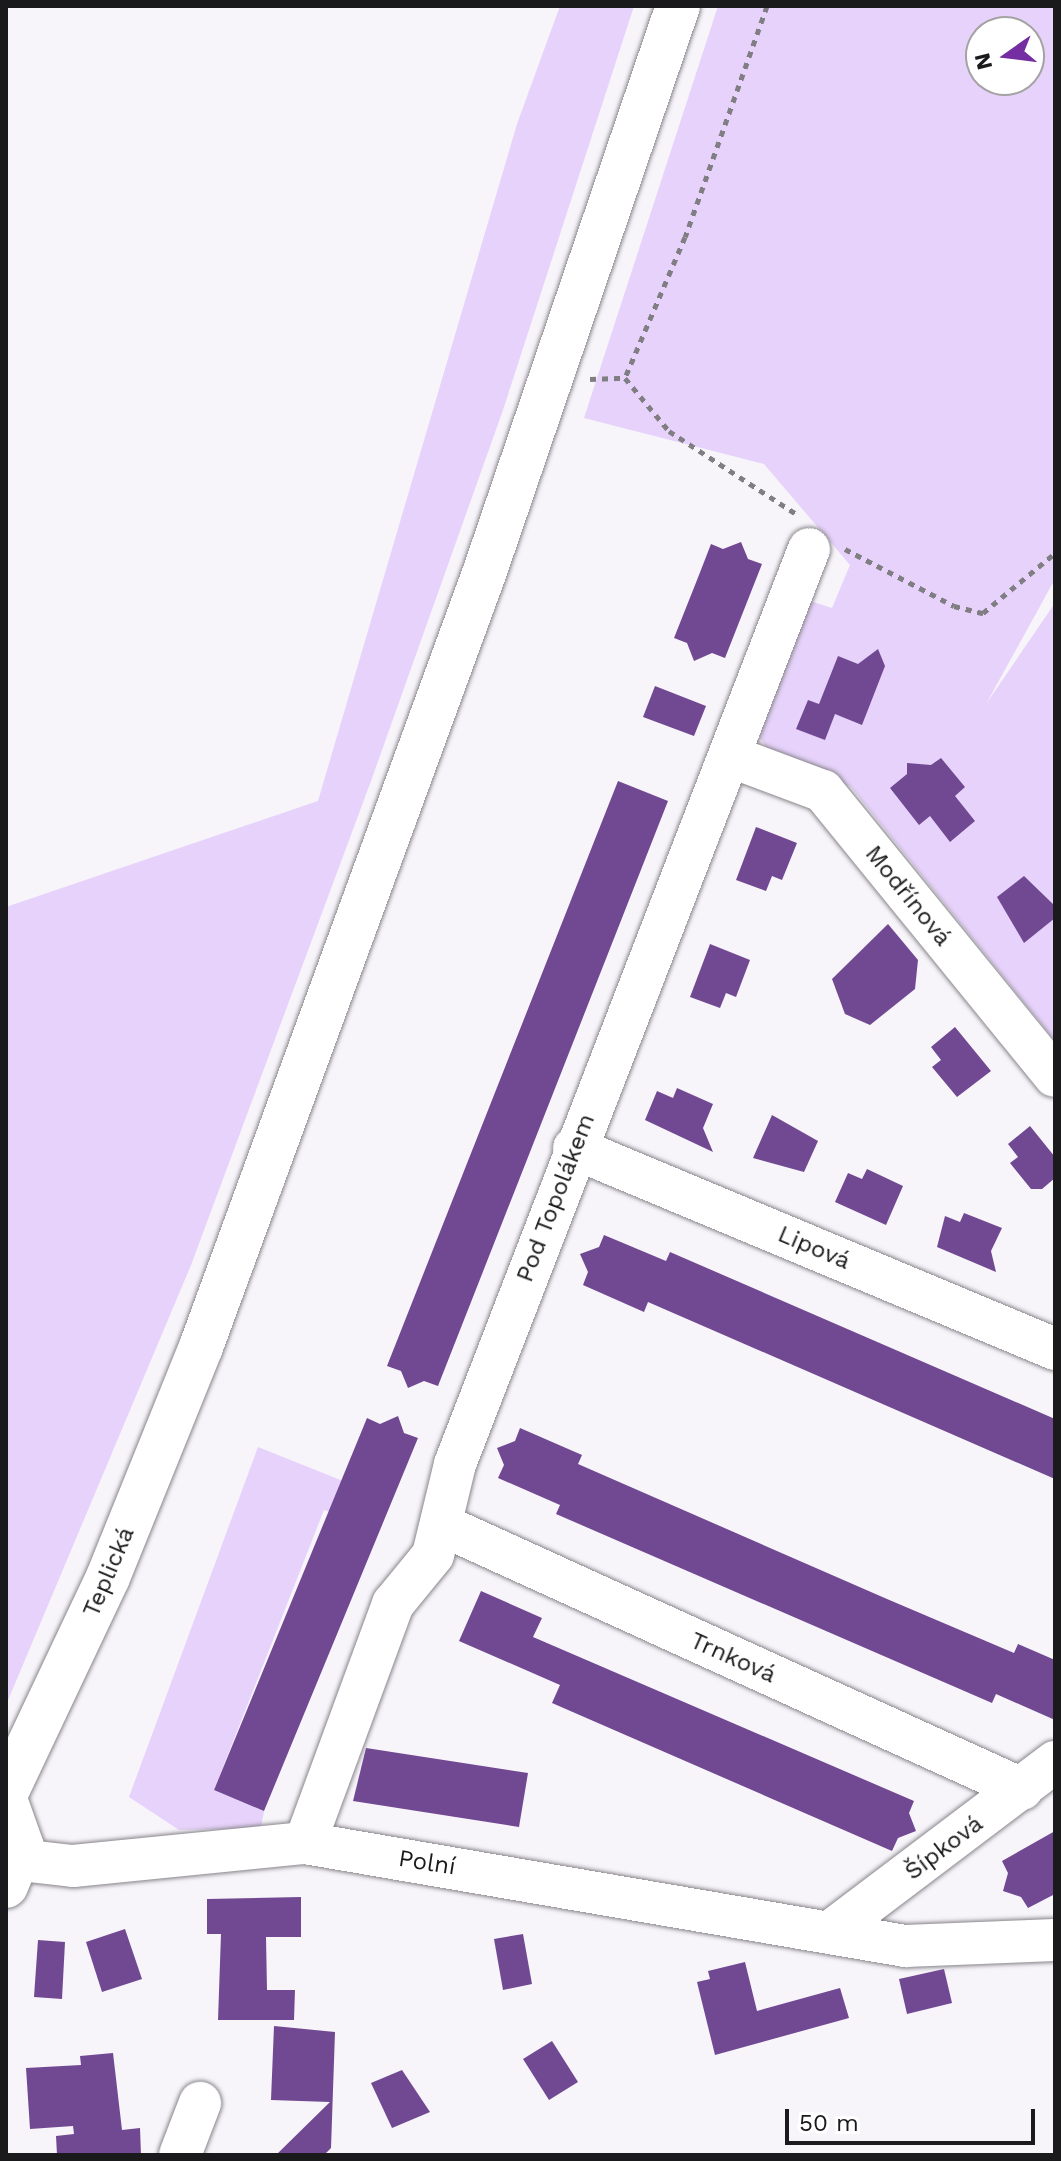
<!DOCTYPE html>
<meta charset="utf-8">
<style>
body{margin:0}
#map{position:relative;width:1061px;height:2161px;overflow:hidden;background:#f7f4fa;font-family:"Work Sans",sans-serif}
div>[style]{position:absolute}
.green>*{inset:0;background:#e6d2fa}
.building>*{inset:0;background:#714892}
.path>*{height:5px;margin-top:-2.5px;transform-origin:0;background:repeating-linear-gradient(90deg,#807e82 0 6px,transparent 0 12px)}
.roads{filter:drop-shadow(0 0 2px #88858b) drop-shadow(0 0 2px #88858b)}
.minor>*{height:42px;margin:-21px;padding:0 21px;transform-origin:21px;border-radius:21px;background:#fff}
.major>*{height:44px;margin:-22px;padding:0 22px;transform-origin:22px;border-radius:22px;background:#fff}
span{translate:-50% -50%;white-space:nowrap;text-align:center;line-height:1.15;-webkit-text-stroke:8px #fff;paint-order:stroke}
.street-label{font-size:24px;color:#1a191b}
.frame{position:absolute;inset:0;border:8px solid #1a191b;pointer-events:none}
.north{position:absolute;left:965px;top:16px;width:80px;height:80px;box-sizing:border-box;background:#fff;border:2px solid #a3a3a4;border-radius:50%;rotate:256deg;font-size:22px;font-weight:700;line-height:32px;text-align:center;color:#1a191b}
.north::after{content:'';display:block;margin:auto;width:28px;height:36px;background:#742ea2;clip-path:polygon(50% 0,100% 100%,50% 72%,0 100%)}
.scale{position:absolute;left:785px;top:2109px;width:250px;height:36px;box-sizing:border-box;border:4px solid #1a191b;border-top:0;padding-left:10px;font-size:24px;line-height:28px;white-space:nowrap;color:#1a191b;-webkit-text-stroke:6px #fff;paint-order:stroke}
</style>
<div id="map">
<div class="green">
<i style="clip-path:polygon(560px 6px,634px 6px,503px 410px,371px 781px,191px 1265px,6px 1705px,6px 907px,318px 801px,517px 124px)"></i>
<i style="clip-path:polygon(evenodd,718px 6px,1055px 6px,1055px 579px,986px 704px,1055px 603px,1055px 1041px,851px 787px,771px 755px,760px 738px,760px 720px,807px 600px,832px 608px,850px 565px,764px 464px,584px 418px,718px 6px,981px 32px,1029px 32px,1029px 80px,981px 80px,981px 32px)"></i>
<i style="clip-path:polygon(258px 1447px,343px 1481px,330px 1512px,324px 1510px,214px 1790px,264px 1811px,261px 1828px,179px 1830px,129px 1797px)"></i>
</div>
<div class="building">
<i style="clip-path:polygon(741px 542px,748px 559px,762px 564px,725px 658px,712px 653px,694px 661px,687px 643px,674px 638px,699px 575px,711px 544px,723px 549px)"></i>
<i style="clip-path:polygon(878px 649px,885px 666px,862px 725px,835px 714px,825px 740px,796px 729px,808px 700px,819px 704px,838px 656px,858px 664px)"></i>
<i style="clip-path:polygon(655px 686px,706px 706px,694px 736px,643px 717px)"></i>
<i style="clip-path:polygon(941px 758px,965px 787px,955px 796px,975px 821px,950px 842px,930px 816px,919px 825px,890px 788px,907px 774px,907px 763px,931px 765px)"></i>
<i style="clip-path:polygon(618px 781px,668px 801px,438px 1386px,424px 1381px,408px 1388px,401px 1371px,387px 1366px)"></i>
<i style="clip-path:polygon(756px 827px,797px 843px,782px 880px,772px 876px,766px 891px,736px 880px)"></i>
<i style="clip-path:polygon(1024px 876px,1055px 906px,1055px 918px,1024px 943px,997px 897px)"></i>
<i style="clip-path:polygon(888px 924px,918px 960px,915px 989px,870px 1025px,845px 1014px,832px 979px)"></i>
<i style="clip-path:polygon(710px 944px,750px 960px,736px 997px,726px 993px,720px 1008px,690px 997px)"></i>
<i style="clip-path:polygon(955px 1027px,991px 1071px,957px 1097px,932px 1067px,941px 1060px,931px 1047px)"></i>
<i style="clip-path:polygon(677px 1088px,713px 1104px,703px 1128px,713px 1152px,645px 1120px,657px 1091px,673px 1098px)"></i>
<i style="clip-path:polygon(772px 1115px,818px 1141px,804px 1172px,753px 1158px)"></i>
<i style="clip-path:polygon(1030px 1126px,1055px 1157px,1055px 1178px,1042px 1189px,1031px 1189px,1010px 1163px,1018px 1157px,1008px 1144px)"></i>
<i style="clip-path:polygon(867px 1169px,903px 1186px,886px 1225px,835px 1202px,848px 1173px,862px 1179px)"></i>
<i style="clip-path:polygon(964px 1213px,1002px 1228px,991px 1251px,996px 1272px,937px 1247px,945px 1216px,960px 1222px)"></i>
<i style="clip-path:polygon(604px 1235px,666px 1261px,670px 1252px,1055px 1419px,1055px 1479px,648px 1302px,644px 1312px,583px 1285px,588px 1272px,580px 1254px,599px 1247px)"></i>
<i style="clip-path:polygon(398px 1416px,404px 1433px,418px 1438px,264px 1811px,214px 1790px,367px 1418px,380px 1424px)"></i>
<i style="clip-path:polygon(520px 1428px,582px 1455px,578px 1464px,887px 1599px,1014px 1653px,1018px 1644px,1055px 1660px,1055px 1720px,996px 1694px,992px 1703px,556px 1514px,560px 1505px,498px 1478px,504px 1465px,497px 1448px,515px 1441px)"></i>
<i style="clip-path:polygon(481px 1591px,542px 1618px,533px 1637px,914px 1801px,909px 1813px,916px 1831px,898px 1838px,892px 1851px,552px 1703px,560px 1685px,459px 1641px)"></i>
<i style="clip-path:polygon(366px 1748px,528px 1773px,519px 1827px,353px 1801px)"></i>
<i style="clip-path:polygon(1055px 1831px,1055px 1894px,1028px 1908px,1021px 1897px,1003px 1891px,1008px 1873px,1002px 1861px)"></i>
<i style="clip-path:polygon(301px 1897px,301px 1937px,266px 1937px,267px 1990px,295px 1990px,294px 2020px,218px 2020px,221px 1934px,207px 1934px,207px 1899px)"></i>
<i style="clip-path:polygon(125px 1929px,142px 1979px,102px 1992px,86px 1942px)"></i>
<i style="clip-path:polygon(523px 1934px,532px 1984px,503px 1990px,494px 1939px)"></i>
<i style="clip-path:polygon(38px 1940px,65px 1942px,62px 1999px,34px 1997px)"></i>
<i style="clip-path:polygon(745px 1962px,757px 2011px,840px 1988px,849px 2018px,715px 2055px,697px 1982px,710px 1979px,708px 1971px)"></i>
<i style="clip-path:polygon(944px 1969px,952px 2003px,907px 2014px,899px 1979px)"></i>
<i style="clip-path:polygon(274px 2026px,335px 2032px,331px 2148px,324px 2155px,276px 2155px,330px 2102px,271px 2100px)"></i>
<i style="clip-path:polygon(552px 2041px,578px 2082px,549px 2100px,523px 2059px)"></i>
<i style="clip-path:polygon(113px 2053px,122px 2130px,140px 2128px,141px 2155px,57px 2155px,56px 2136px,74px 2134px,73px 2126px,30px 2129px,26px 2068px,81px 2065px,80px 2056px)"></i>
<i style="clip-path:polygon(402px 2070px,430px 2112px,392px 2128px,371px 2083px)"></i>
</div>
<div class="path">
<i style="left:767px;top:6px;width:245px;rotate:109.5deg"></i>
<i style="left:685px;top:237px;width:153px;rotate:113.1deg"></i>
<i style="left:625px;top:378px;width:69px;rotate:50.3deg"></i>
<i style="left:669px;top:431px;width:154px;rotate:33.1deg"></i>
<i style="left:590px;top:379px;width:35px;rotate:-2deg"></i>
<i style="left:845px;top:549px;width:123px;rotate:27.6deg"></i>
<i style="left:954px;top:606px;width:30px;rotate:14deg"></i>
<i style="left:983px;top:613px;width:94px;rotate:-39.8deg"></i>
</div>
<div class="roads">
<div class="minor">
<i style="left:732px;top:757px;width:97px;rotate:20.5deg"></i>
<i style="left:823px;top:791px;width:367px;rotate:50.9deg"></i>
<i style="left:574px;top:1148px;width:521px;rotate:22.68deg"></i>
<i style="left:444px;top:1526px;width:635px;rotate:24.47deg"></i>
<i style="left:305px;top:1843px;width:255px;rotate:-69.8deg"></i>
<i style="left:393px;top:1604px;width:63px;rotate:-50.8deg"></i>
<i style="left:433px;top:1555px;width:94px;rotate:-76.4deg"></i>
<i style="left:455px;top:1464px;width:981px;rotate:-68.85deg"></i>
<i style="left:20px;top:1860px;width:53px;rotate:6.5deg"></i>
<i style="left:73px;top:1866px;width:233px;rotate:-5.7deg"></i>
<i style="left:305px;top:1843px;width:609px;rotate:9.74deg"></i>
<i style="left:905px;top:1946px;width:150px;rotate:-2.3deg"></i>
<i style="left:830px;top:1932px;width:282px;rotate:-37.1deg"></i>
<i style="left:180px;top:2155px;width:56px;rotate:-69deg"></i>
</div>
<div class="major">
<i style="left:6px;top:1793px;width:239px;rotate:-64.7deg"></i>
<i style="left:108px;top:1577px;width:248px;rotate:-68deg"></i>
<i style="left:201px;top:1347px;width:829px;rotate:-69.9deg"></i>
<i style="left:486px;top:568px;width:594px;rotate:-71.14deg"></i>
<i style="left:6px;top:1802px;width:48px;rotate:70.4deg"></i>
<i style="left:22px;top:1847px;width:42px;rotate:112.3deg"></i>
</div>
</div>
<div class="street-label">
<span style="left:908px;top:896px;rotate:51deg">Modřínová</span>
<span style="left:556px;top:1198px;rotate:-69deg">Pod Topolákem</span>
<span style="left:814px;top:1248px;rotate:23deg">Lipová</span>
<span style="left:109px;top:1572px;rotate:-67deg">Teplická</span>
<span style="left:733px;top:1658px;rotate:24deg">Trnková</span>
<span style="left:944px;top:1848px;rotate:-37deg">Šípková</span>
<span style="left:427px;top:1863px;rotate:9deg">Polní</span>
</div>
<div class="frame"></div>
<div class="north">N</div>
<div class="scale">50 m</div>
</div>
